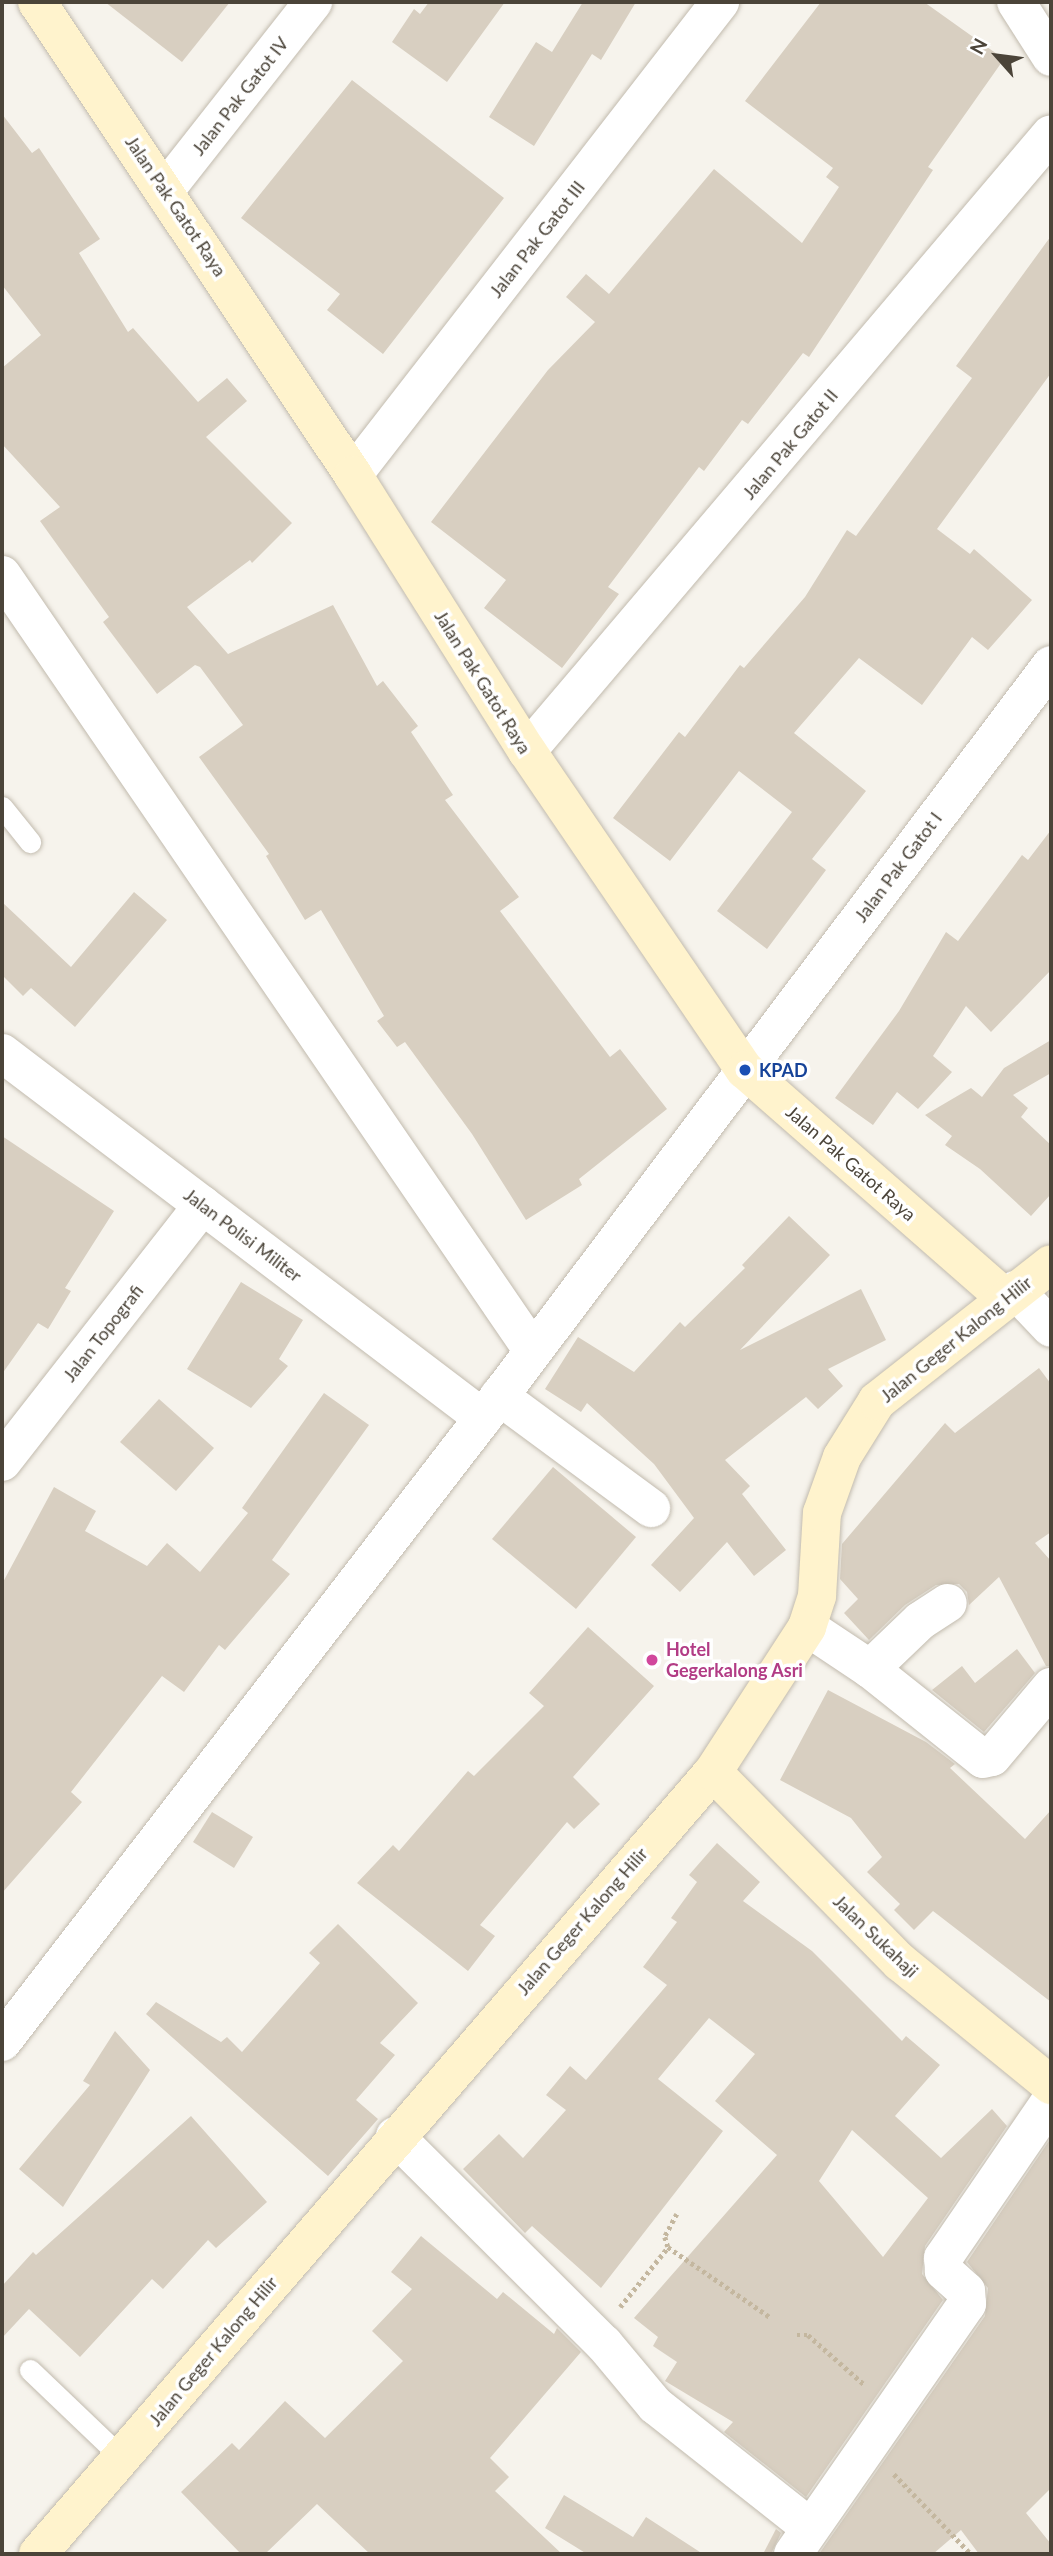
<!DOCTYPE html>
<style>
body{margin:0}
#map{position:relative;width:1053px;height:2556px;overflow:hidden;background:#f6f3ec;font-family:Lato,sans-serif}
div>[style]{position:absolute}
.building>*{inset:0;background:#d8cfc1}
.path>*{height:4.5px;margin-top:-2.25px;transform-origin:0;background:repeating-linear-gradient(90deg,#c4b79f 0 3.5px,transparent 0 7px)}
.roads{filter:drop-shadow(0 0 2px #c2bbae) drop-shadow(0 0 2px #c2bbae)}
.lane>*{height:21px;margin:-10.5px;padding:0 10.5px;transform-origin:10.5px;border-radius:10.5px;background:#fff}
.street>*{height:38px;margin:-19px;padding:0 19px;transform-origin:19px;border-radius:19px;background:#fff}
.secondary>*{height:38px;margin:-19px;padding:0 19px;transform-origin:19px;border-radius:19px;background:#fff3cd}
.dots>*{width:19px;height:19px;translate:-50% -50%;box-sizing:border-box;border:4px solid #fff;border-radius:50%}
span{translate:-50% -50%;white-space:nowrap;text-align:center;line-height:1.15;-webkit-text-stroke:7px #fff;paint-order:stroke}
.street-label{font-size:18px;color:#4b4439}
.transit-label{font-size:18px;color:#164399;font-weight:700}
.left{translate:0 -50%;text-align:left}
.hotel-label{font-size:18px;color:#b23c85;font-weight:700}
.frame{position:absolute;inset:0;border:4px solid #4b4439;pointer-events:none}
.north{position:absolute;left:962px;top:21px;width:70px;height:70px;-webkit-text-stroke:5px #fff;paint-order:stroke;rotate:298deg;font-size:19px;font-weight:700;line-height:28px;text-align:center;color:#4b4439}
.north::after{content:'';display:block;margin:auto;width:24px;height:32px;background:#4b4439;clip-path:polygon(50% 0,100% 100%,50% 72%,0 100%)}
</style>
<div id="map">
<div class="building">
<i style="clip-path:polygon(105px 2px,230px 2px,182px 62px)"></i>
<i style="clip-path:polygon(429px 2px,505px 2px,447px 82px,392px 42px,414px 9px,420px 14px)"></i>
<i style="clip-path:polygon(583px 2px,636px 2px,601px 60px,592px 54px,534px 146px,489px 117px,536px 42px,552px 52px)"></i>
<i style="clip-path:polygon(821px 2px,924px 2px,1004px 59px,928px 167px,933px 170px,809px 357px,803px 353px,748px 424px,742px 420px,704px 471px,699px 467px,608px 587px,619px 594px,562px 668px,484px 608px,506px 580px,431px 522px,548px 370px,595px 322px,566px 297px,586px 274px,609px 294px,714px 169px,802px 243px,839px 187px,826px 177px,833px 168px,745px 101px)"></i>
<i style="clip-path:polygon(352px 80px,504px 198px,383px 354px,327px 310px,340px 294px,241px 218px)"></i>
<i style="clip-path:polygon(2px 114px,32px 153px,39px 148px,100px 239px,79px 253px,128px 332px,133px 328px,198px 402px,227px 378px,247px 401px,206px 437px,292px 523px,252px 563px,250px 560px,187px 607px,228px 654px,333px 605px,377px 686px,383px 681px,418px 726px,411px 732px,453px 795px,445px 800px,519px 897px,500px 911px,610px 1057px,620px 1049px,667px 1109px,579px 1179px,582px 1185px,526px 1220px,472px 1134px,405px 1042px,397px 1047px,377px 1021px,384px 1016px,321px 910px,305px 920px,266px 856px,269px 854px,199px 757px,243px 725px,200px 667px,195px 665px,157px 694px,103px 622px,109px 617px,40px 521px,60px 507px,2px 444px,2px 368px,41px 335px,2px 285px)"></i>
<i style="clip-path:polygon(1051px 236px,1051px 373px,937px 529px,970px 554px,974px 549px,1032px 600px,988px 650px,972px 637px,922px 705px,859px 658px,794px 733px,866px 791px,812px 859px,826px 870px,767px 949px,717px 911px,792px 812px,739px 771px,670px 861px,613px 818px,679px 732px,685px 737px,740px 665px,744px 668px,805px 597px,847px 530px,856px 536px,972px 378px,956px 366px)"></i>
<i style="clip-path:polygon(1051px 830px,1051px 970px,991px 1032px,966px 1006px,933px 1056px,952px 1072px,918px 1109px,897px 1092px,873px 1125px,835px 1098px,899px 1011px,946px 932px,958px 941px,1022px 855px,1028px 860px)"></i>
<i style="clip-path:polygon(134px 892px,167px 920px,75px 1027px,31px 988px,23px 996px,2px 975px,2px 902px,71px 967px)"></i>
<i style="clip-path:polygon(1051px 1040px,1051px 1073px,1013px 1095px,1028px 1108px,1021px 1117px,1051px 1145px,1051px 1194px,1031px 1216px,980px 1169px,945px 1145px,952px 1136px,925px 1115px,971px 1088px,982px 1097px,1004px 1068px)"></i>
<i style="clip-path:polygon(2px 1136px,114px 1211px,65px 1288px,71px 1291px,48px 1329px,38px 1323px,2px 1374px)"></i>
<i style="clip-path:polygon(789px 1216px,830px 1255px,740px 1350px,861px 1289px,886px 1340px,828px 1369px,843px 1386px,818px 1409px,806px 1397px,725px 1460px,750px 1486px,742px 1494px,786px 1550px,754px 1576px,727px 1542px,680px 1592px,651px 1565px,694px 1518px,654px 1464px,587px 1403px,581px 1412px,545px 1389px,578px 1337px,634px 1372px,680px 1322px,685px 1327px,745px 1268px,742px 1265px)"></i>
<i style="clip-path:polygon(241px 1282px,303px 1320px,279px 1359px,288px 1366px,251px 1408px,187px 1369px)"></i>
<i style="clip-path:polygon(1039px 1368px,1051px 1384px,1051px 1532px,1035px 1543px,1051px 1561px,1051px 1666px,1046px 1666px,999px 1577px,969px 1605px,967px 1592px,959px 1584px,936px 1585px,905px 1605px,869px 1640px,844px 1613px,858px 1599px,840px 1579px,842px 1544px,945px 1423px,955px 1433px)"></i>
<i style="clip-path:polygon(324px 1393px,369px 1425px,272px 1560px,290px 1574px,225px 1650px,219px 1645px,184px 1692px,162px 1676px,71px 1792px,82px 1802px,2px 1893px,2px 1584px,54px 1487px,96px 1511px,85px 1531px,147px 1566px,167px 1543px,200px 1572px,248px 1513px,242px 1508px)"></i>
<i style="clip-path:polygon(159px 1399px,214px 1448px,176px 1491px,120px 1442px)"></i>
<i style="clip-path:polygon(553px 1467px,636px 1537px,576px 1609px,492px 1539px)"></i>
<i style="clip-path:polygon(588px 1627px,654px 1686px,573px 1777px,600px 1804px,574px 1829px,567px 1822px,480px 1925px,495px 1936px,468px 1971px,357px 1883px,393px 1845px,399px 1851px,468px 1771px,474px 1776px,544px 1706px,529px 1693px)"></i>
<i style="clip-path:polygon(1017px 1649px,1035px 1673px,984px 1732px,932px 1690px,962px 1666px,975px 1683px)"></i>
<i style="clip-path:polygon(828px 1690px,926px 1742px,955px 1764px,950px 1768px,1025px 1839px,1051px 1810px,1051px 2002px,933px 1911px,914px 1930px,894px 1910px,900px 1904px,867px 1872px,882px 1857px,851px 1818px,780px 1780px)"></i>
<i style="clip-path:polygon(212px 1812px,253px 1837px,234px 1868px,193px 1842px)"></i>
<i style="clip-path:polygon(evenodd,717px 1843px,760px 1882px,743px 1901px,812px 1951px,902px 2041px,906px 2036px,940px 2065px,895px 2116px,941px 2158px,992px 2109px,1007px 2126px,925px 2246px,922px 2274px,943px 2300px,806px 2497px,724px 2432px,733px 2422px,665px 2381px,677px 2362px,653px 2346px,658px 2337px,634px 2318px,777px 2155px,715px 2101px,755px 2054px,709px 2018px,658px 2079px,723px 2131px,601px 2288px,532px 2226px,525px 2233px,463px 2169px,499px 2134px,523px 2158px,566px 2110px,546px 2095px,570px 2066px,586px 2080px,667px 1985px,643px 1967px,677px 1922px,671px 1918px,697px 1882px,689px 1875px,717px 1843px,852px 2130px,928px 2198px,883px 2257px,819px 2181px,852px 2130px)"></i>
<i style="clip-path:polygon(338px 1924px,418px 2003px,380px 2043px,395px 2055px,356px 2100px,378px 2119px,328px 2176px,146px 2014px,156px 2002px,221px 2042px,227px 2037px,242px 2052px,320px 1963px,309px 1953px)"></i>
<i style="clip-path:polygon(115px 2031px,150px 2070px,63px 2207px,19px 2169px,90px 2085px,83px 2081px)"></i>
<i style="clip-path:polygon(191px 2116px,267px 2202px,216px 2248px,208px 2240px,163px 2289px,152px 2279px,80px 2357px,29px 2309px,2px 2338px,2px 2286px,33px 2252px,36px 2255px)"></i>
<i style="clip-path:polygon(1051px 2138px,1051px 2488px,1026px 2513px,1051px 2544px,1051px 2554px,979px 2554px,961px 2530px,933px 2554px,819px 2554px,985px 2316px,988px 2288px,967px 2262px)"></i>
<i style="clip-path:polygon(421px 2236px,497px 2299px,503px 2292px,554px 2334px,557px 2328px,581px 2352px,490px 2458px,509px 2477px,495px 2491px,562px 2554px,370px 2554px,317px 2504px,265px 2554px,241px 2554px,181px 2492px,232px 2443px,239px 2450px,285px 2401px,325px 2438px,403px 2361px,372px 2331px,412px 2289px,391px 2272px)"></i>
<i style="clip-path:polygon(564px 2495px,633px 2537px,646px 2517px,703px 2554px,587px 2554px,545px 2528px)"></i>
<i style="clip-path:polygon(776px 2529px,781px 2533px,771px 2554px,763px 2554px)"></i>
</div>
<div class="path">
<i style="left:677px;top:2214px;width:26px;rotate:118deg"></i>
<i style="left:665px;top:2237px;width:10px;rotate:73deg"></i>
<i style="left:668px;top:2247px;width:124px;rotate:34.5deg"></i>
<i style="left:620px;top:2307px;width:77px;rotate:-51.3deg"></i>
<i style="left:797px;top:2335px;width:11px"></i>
<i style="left:808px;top:2335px;width:76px;rotate:41.3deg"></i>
<i style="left:894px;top:2474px;width:111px;rotate:46.1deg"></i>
</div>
<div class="roads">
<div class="lane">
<i style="left:2px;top:807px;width:45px;rotate:51.3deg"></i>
<i style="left:30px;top:2370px;width:127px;rotate:43.7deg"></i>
</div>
<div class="street">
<i style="left:1016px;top:2px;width:65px;rotate:57.5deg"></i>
<i style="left:166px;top:189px;width:238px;rotate:-51.8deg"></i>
<i style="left:353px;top:475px;width:599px;rotate:-52.19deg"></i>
<i style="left:2px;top:575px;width:940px;rotate:55.62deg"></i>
<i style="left:527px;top:751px;width:809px;rotate:-49.66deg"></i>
<i style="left:2px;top:1053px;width:604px;rotate:37.19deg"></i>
<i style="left:1015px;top:1290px;width:52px;rotate:46.5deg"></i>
<i style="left:499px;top:1396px;width:189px;rotate:36.4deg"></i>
<i style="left:2px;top:1462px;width:326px;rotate:-52deg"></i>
<i style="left:807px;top:1627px;width:76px;rotate:33.7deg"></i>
<i style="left:870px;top:1669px;width:144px;rotate:38.5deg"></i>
<i style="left:983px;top:1759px;width:9px;rotate:-13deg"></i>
<i style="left:992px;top:1757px;width:92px;rotate:-49.9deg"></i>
<i style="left:870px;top:1669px;width:69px;rotate:-43.8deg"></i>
<i style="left:920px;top:1621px;width:33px;rotate:-33deg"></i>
<i style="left:2px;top:2042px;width:788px;rotate:-52.37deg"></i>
<i style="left:483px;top:1418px;width:943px;rotate:-52.97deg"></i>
<i style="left:395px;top:2136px;width:295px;rotate:44.9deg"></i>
<i style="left:604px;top:2344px;width:80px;rotate:50.1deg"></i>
<i style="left:655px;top:2405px;width:194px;rotate:38.3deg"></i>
<i style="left:793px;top:2554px;width:305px;rotate:-55.2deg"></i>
<i style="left:967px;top:2304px;width:13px;rotate:-94deg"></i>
<i style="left:966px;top:2291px;width:30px;rotate:-138deg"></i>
<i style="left:944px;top:2271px;width:13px;rotate:-94deg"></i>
<i style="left:943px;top:2258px;width:191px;rotate:-55.6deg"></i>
</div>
<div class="secondary">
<i style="left:37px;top:2px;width:569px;rotate:56.25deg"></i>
<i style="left:353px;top:475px;width:326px;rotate:57.8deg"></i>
<i style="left:527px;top:751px;width:386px;rotate:55.7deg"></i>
<i style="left:745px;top:1070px;width:346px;rotate:41.2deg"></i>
<i style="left:713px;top:1772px;width:267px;rotate:45.5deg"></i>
<i style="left:900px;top:1962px;width:195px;rotate:39.2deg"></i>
<i style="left:38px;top:2554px;width:1033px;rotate:-49.2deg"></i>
<i style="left:713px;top:1772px;width:173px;rotate:-57deg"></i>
<i style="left:807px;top:1627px;width:33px;rotate:-72deg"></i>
<i style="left:817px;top:1596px;width:83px;rotate:-86.6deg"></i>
<i style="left:822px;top:1513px;width:59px;rotate:-70.3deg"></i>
<i style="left:842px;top:1457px;width:66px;rotate:-58deg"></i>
<i style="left:877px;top:1401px;width:221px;rotate:-38.2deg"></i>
</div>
</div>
<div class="dots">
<i style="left:745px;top:1070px;background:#1a4fb4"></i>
<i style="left:652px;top:1660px;background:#d1479c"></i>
</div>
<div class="street-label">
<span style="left:240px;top:96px;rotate:-52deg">Jalan Pak Gatot IV</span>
<span style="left:176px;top:206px;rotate:56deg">Jalan Pak Gatot Raya</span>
<span style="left:537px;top:239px;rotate:-52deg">Jalan Pak Gatot III</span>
<span style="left:790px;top:444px;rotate:-50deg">Jalan Pak Gatot II</span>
<span style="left:483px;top:682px;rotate:58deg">Jalan Pak Gatot Raya</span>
<span style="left:898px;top:867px;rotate:-53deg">Jalan Pak Gatot I</span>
<span style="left:851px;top:1163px;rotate:41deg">Jalan Pak Gatot Raya</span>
<span style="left:243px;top:1235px;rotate:37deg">Jalan Polisi Militer</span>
<span style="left:103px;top:1333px;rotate:-52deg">Jalan Topografi</span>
<span style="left:956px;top:1339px;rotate:-39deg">Jalan Geger Kalong Hilir</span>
<span style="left:582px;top:1921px;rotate:-49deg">Jalan Geger Kalong Hilir</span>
<span style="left:876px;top:1936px;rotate:44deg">Jalan Sukahaji</span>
<span style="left:213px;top:2351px;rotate:-50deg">Jalan Geger Kalong Hilir</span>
</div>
<div class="transit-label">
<span class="left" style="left:759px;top:1070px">KPAD</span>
</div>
<div class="hotel-label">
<span class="left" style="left:666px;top:1660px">Hotel<br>Gegerkalong Asri</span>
</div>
<div class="frame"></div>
<div class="north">N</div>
</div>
